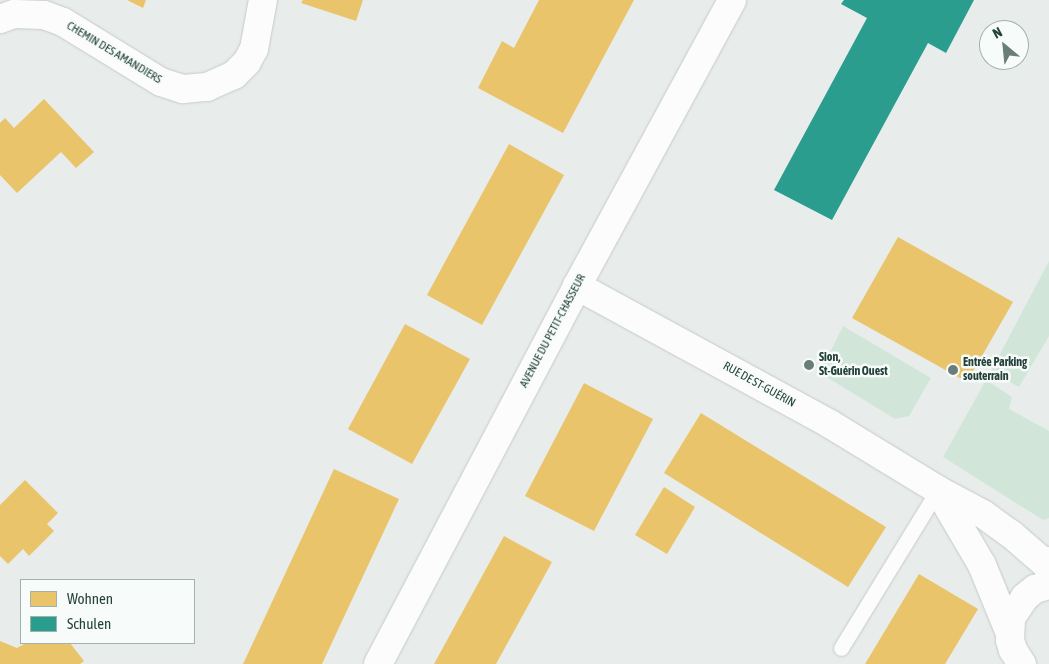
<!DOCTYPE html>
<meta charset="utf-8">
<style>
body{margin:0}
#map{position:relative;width:1049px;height:664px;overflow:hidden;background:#e8edeb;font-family:"Asap Condensed",sans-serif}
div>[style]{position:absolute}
.green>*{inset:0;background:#d1e6d8}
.homes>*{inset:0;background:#e9c46a}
.schools>*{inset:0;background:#2a9d8f}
.roads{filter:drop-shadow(0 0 1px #c5cac8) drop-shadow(0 0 1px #c5cac8)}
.lane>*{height:15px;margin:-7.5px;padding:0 7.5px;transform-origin:7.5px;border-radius:7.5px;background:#fcfcfc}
.street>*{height:28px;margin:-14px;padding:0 14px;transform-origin:14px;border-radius:14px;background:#fcfcfc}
.secondary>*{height:28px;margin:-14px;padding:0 14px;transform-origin:14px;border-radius:14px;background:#fcfcfc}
.dots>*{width:14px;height:14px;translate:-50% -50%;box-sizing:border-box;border:2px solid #f7fbf9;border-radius:50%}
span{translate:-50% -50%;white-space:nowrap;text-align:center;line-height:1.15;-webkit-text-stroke:5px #f7fbf9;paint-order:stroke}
.street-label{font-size:12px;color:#24423a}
.poi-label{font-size:12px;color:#24423a;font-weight:700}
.left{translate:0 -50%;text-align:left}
.legend{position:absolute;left:20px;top:579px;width:175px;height:65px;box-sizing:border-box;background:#f7fbf9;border:1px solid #a3b1ad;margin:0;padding:6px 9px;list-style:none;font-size:15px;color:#24423a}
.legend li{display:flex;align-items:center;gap:10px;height:25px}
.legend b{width:25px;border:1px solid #a3b1ad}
.north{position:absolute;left:979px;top:20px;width:50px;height:50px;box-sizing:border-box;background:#f7fbf9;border:1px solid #a3b1ad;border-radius:50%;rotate:332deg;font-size:14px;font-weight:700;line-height:20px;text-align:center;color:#24423a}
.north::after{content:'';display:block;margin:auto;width:18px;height:22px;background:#697e78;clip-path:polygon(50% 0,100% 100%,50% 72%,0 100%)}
</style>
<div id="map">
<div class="green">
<i style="clip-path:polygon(1049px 261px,1049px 336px,1019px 387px,991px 371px)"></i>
<i style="clip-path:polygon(843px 326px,931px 378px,909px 416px,895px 419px,820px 373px)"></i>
<i style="clip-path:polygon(986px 380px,1012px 397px,1009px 409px,1049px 431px,1049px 518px,1043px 520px,943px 457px)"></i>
</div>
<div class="homes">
<i style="clip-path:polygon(127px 0,146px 0,143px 8px)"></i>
<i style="clip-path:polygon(303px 0,363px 0,356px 21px,301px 3px)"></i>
<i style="clip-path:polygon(539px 0,634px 0,563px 133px,478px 88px,502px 41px,514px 48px)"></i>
<i style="clip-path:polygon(44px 99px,94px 152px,76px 168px,61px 152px,17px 193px,0 175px,0 123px,5px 118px,14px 128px)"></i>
<i style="clip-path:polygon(509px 144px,564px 175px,482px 325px,427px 295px)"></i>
<i style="clip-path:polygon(898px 237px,1013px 302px,967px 382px,852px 318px)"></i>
<i style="clip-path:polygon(405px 324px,470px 359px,412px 464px,348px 429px)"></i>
<i style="clip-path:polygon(584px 383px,653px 419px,594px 531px,525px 496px)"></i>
<i style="clip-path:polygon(701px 413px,886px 527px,848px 587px,664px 473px)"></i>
<i style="clip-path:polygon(334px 469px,399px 499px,322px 664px,243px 664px)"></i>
<i style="clip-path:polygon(25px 480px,58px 513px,47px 524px,54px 531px,29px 556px,23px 549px,8px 564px,0 556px,0 505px)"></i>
<i style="clip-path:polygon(664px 487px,695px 507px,667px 554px,635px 535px)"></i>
<i style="clip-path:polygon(504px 536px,552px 562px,496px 664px,434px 664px)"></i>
<i style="clip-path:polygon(919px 574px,978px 609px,945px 664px,865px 664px)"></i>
<i style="clip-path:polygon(0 641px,17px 648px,26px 643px,70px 643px,84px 661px,80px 664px,0 664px)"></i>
</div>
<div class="schools">
<i style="clip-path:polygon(844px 0,974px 0,946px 53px,928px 43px,832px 220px,774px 190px,867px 18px,841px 4px)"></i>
</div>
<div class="roads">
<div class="lane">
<i style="left:841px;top:648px;width:185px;rotate:-58.5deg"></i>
</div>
<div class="street">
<i style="left:0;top:19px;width:15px;rotate:-20deg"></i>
<i style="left:14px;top:14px;width:30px;rotate:2deg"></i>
<i style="left:44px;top:15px;width:20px;rotate:20deg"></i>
<i style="left:63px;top:22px;width:115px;rotate:31.5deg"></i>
<i style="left:161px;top:82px;width:23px;rotate:18deg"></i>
<i style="left:183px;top:89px;width:24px;rotate:-5deg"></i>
<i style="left:207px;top:87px;width:30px;rotate:-24deg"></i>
<i style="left:234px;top:75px;width:18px;rotate:-45deg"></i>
<i style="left:247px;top:62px;width:15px;rotate:-62deg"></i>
<i style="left:254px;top:49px;width:50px;rotate:-79.6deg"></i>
<i style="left:577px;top:286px;width:288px;rotate:28.6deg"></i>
<i style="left:830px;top:424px;width:127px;rotate:31.4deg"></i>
<i style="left:938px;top:490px;width:51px;rotate:28.1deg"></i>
<i style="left:983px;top:514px;width:34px;rotate:36deg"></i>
<i style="left:1011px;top:534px;width:50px;rotate:41deg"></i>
<i style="left:938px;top:490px;width:87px;rotate:59.6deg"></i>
<i style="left:982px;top:565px;width:71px;rotate:67.8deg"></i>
</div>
<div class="secondary">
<i style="left:1045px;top:561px;width:4px"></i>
<i style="left:378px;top:664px;width:427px;rotate:-62.2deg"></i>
<i style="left:577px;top:286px;width:325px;rotate:-61.5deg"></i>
<i style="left:1022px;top:664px;width:17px;rotate:-123deg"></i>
<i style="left:1013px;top:650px;width:10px;rotate:-107deg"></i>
<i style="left:1010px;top:640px;width:22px;rotate:-87deg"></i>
<i style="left:1011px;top:618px;width:25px;rotate:-56deg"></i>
<i style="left:1025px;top:597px;width:13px;rotate:-39deg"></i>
<i style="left:1035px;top:589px;width:15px;rotate:-16deg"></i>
</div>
</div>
<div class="dots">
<i style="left:809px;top:365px;background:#697e78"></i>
<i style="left:953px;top:370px;background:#697e78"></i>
</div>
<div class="street-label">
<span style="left:114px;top:53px;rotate:31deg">CHEMIN DES AMANDIERS</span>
<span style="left:553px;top:331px;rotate:-62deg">AVENUE DU PETIT-CHASSEUR</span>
<span style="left:759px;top:385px;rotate:29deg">RUE DE ST-GUÉRIN</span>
</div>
<div class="poi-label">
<span class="left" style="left:819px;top:365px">Sion,<br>St-Guérin Ouest</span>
<span class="left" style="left:963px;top:370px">Entrée Parking<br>souterrain</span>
</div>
<ul class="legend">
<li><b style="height:14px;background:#e9c46a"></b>Wohnen</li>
<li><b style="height:14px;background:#2a9d8f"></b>Schulen</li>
</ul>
<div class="north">N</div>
</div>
